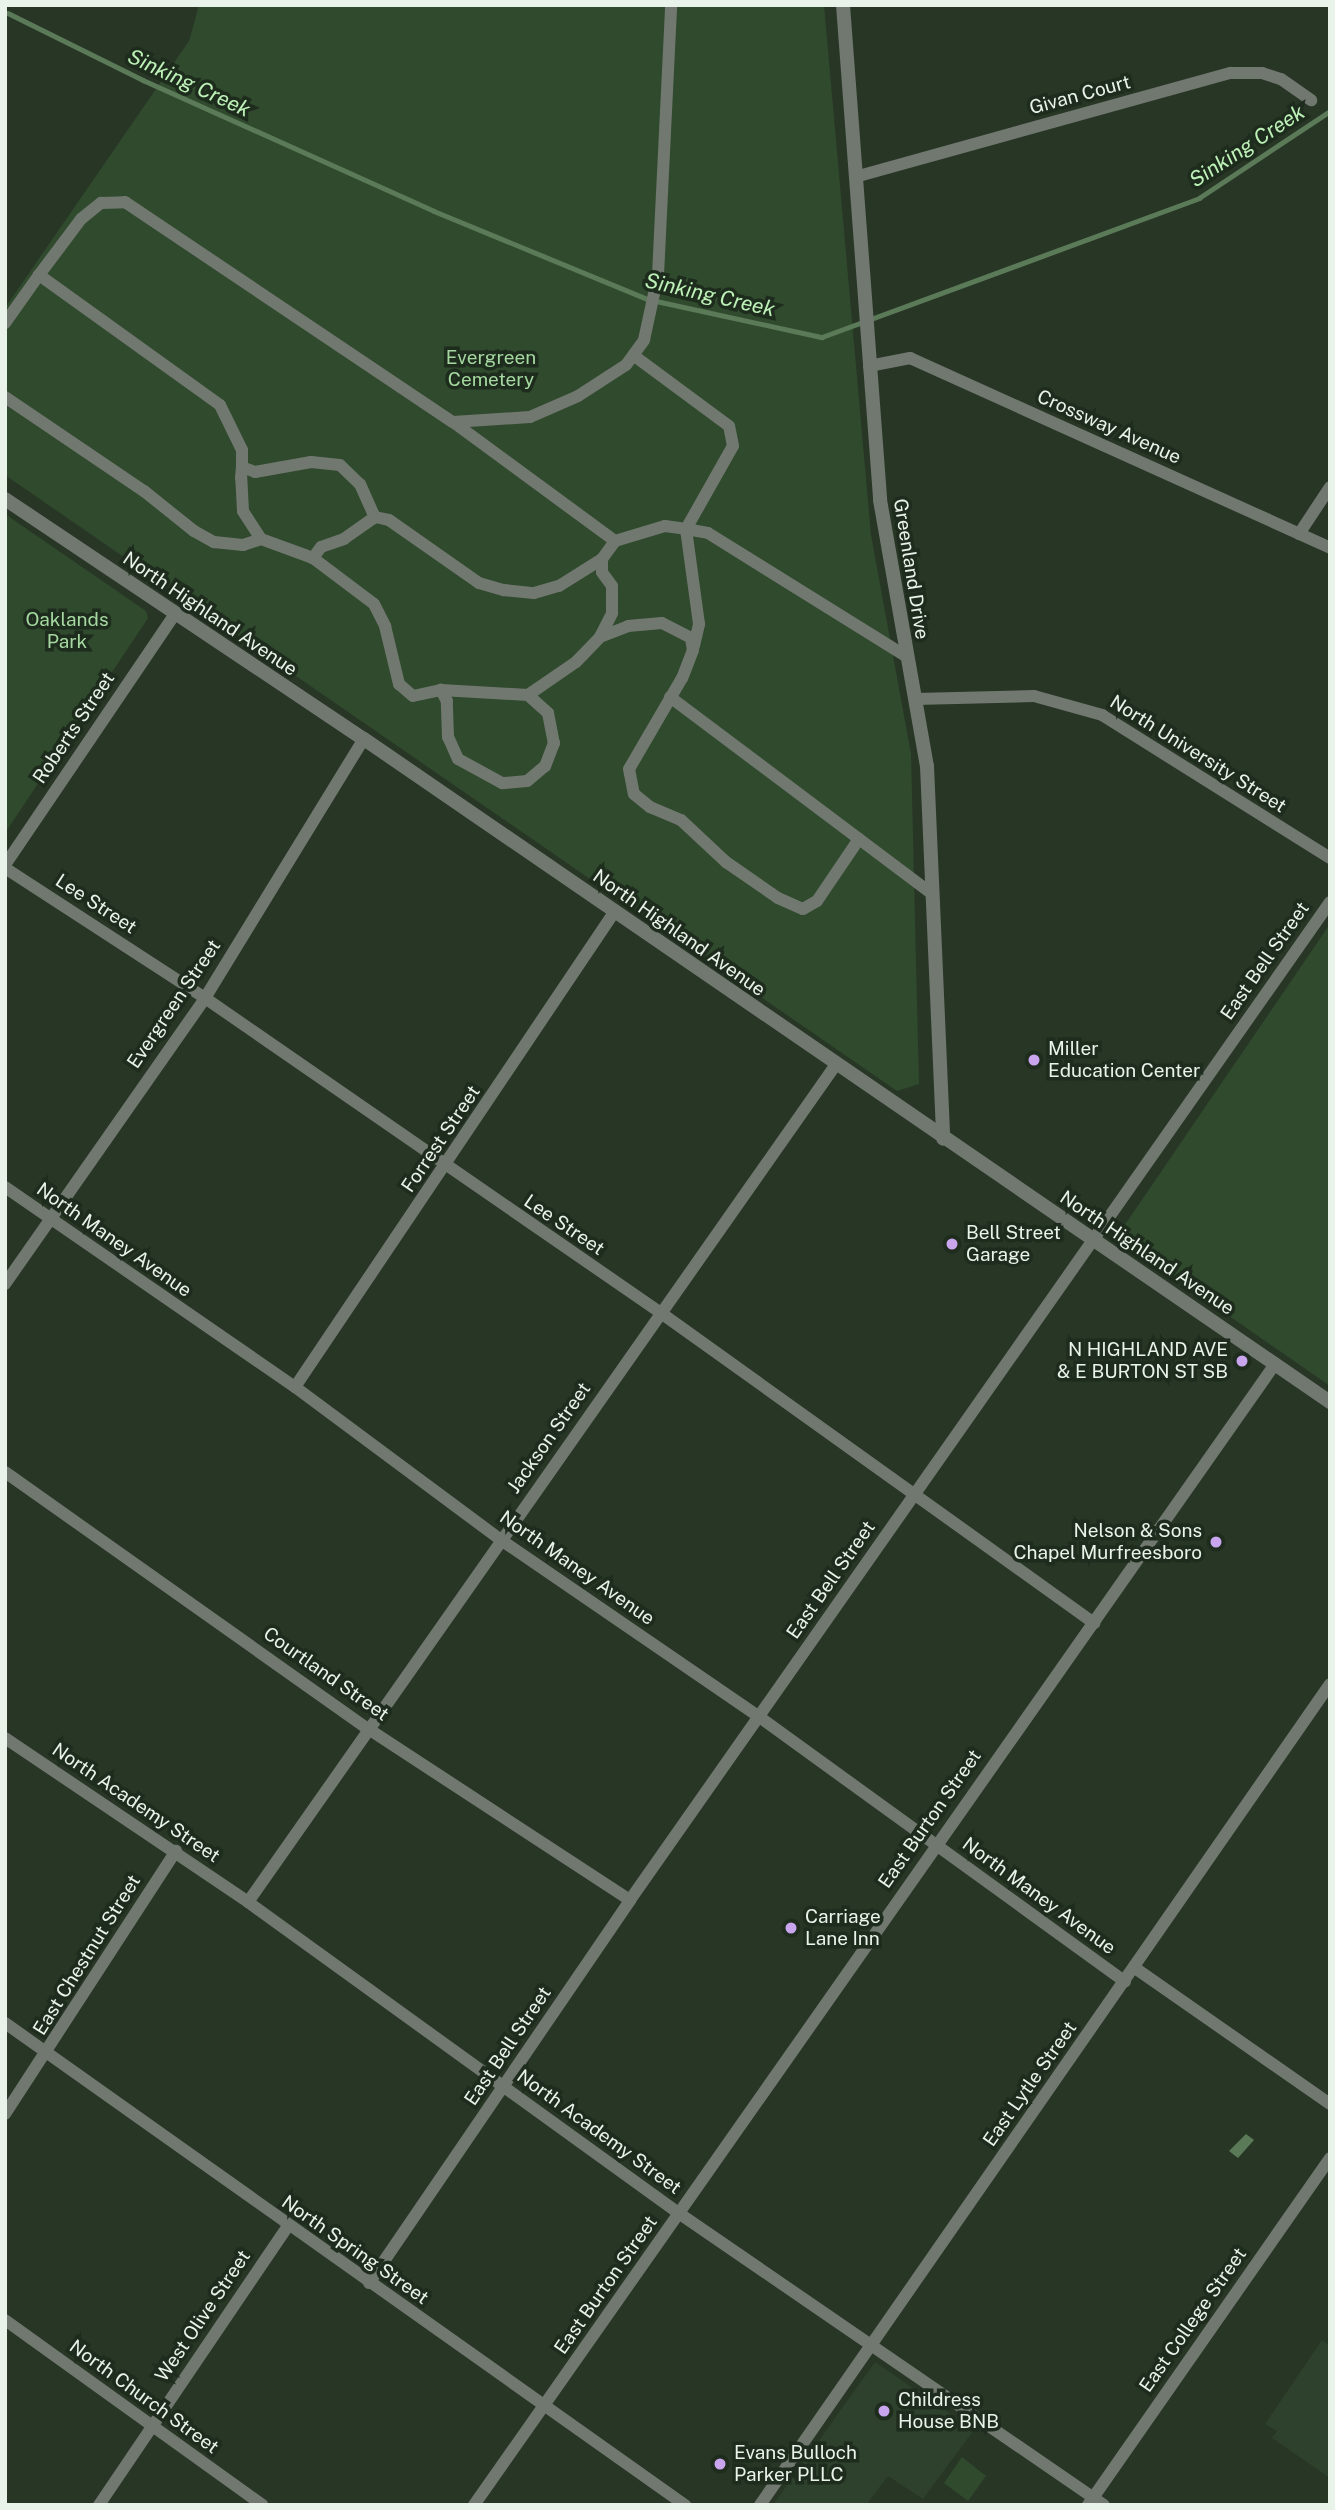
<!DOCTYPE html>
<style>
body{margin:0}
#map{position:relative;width:1335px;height:2510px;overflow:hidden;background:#283626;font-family:"Public Sans",sans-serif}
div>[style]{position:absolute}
.built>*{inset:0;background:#2e412c}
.green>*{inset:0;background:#304a2d}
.water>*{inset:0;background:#5b7a58}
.stream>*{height:4.5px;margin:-2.25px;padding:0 2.25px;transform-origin:2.25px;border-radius:2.25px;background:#5b7a58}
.minor>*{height:12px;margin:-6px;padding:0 6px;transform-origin:6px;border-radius:6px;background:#717870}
.tertiary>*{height:14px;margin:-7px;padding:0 7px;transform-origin:7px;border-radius:7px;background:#717870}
.dots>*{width:19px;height:19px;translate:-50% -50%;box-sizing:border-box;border:4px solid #1e2c1d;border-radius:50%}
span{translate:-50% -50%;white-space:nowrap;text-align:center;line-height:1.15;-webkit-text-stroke:7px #1e2c1d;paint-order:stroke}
.street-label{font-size:19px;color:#eaf3e9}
.park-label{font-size:19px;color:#a5d8a0}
.poi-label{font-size:19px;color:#eaf3e9}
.left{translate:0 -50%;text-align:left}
.right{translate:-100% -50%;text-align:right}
.water-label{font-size:21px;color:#bdf1b8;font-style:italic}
.frame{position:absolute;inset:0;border:7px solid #eaf3e9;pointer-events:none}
</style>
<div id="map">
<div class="built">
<i style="clip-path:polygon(1322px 2340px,1330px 2346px,1330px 2478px,1272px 2438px,1277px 2431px,1265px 2424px)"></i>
<i style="clip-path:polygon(875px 2362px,974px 2430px,923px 2499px,888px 2476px,866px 2505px,773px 2505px)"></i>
</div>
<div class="green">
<i style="clip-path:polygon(199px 5px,824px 5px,871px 535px,911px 754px,919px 1084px,897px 1091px,5px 475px,5px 308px,189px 41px)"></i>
<i style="clip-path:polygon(5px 514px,146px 611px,148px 618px,5px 833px)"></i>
<i style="clip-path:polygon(1330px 924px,1330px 1386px,1123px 1242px,1122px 1229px)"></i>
<i style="clip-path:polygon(962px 2457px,986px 2476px,968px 2501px,944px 2483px)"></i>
</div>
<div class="water">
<i style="clip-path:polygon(1246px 2134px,1254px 2140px,1238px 2158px,1229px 2151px)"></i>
</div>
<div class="stream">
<i style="left:8px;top:13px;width:151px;rotate:26.4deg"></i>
<i style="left:143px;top:80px;width:319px;rotate:24.2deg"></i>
<i style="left:434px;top:211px;width:230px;rotate:22.4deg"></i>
<i style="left:647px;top:299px;width:179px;rotate:12.3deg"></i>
<i style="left:822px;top:337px;width:402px;rotate:-20.2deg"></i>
<i style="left:1199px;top:198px;width:157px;rotate:-33.6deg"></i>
</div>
<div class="minor">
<i style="left:855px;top:177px;width:390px;rotate:-15.5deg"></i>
<i style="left:1231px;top:73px;width:31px"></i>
<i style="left:1262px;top:73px;width:20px;rotate:18deg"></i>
<i style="left:1281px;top:79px;width:37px;rotate:35deg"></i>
<i style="left:5px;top:323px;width:59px;rotate:-54.7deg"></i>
<i style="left:869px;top:366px;width:42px;rotate:-11deg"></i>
<i style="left:910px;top:358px;width:461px;rotate:24.3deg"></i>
<i style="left:5px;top:397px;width:168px;rotate:34.1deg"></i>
<i style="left:144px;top:491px;width:64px;rotate:38.7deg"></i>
<i style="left:194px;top:531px;width:23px;rotate:29deg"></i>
<i style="left:214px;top:542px;width:29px;rotate:6deg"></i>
<i style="left:243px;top:545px;width:19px;rotate:-18deg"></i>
<i style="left:242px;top:467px;width:14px;rotate:21deg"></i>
<i style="left:255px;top:472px;width:57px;rotate:-10.1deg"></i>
<i style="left:311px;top:462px;width:29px;rotate:6deg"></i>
<i style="left:340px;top:465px;width:28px;rotate:44deg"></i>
<i style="left:360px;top:484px;width:36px;rotate:66deg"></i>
<i style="left:375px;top:517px;width:38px;rotate:145deg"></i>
<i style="left:344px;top:539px;width:24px;rotate:161deg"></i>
<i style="left:321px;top:547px;width:14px;rotate:126deg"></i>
<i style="left:313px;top:558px;width:55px;rotate:-159.9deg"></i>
<i style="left:261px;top:539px;width:33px;rotate:-123deg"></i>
<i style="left:243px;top:511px;width:33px;rotate:-93deg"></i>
<i style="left:241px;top:478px;width:11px;rotate:-85deg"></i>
<i style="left:242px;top:467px;width:17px;rotate:-90deg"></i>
<i style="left:242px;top:450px;width:50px;rotate:-116.1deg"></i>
<i style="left:220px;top:405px;width:223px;rotate:-144.3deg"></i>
<i style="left:39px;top:275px;width:70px;rotate:-53.1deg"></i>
<i style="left:81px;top:219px;width:26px;rotate:-39deg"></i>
<i style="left:101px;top:203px;width:24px;rotate:-2deg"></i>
<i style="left:125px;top:202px;width:395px;rotate:33.9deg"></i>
<i style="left:453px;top:422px;width:77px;rotate:-3.7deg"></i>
<i style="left:530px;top:417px;width:52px;rotate:-23.6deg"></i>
<i style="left:578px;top:396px;width:57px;rotate:-32.9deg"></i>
<i style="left:626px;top:365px;width:31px;rotate:-54deg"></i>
<i style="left:644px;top:340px;width:66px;rotate:-77.8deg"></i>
<i style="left:658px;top:275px;width:270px;rotate:-87.2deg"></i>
<i style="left:375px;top:517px;width:14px;rotate:12deg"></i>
<i style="left:389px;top:520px;width:110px;rotate:35deg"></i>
<i style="left:479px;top:583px;width:26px;rotate:16deg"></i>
<i style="left:504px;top:590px;width:30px;rotate:6deg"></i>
<i style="left:534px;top:593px;width:26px;rotate:-16deg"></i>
<i style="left:559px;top:586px;width:51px;rotate:-32.1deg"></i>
<i style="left:602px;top:559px;width:22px;rotate:-54deg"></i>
<i style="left:615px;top:541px;width:201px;rotate:-143.7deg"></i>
<i style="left:1299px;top:534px;width:56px;rotate:-56.6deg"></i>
<i style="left:615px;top:541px;width:52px;rotate:-16.7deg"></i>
<i style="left:665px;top:526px;width:21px;rotate:8deg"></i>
<i style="left:686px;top:529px;width:95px;rotate:-60.5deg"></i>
<i style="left:733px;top:446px;width:20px;rotate:-101deg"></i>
<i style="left:729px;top:426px;width:119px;rotate:-143.5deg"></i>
<i style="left:313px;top:558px;width:76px;rotate:37deg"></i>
<i style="left:374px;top:604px;width:25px;rotate:63deg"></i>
<i style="left:385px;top:626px;width:60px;rotate:76.4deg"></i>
<i style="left:399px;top:684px;width:18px;rotate:41deg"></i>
<i style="left:413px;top:696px;width:29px;rotate:-12deg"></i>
<i style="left:441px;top:690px;width:87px;rotate:3.3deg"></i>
<i style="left:528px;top:695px;width:27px;rotate:42deg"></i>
<i style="left:548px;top:713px;width:31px;rotate:79deg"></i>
<i style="left:554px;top:743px;width:25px;rotate:111deg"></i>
<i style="left:545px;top:766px;width:23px;rotate:140deg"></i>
<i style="left:527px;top:781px;width:25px;rotate:175deg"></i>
<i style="left:502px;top:783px;width:50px;rotate:-151.4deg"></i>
<i style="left:458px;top:759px;width:24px;rotate:-114deg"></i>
<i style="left:448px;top:737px;width:36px;rotate:-92deg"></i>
<i style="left:447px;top:701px;width:13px;rotate:-119deg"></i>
<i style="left:600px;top:637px;width:30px;rotate:-21deg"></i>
<i style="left:628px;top:626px;width:34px;rotate:-5deg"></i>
<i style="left:662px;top:623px;width:33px;rotate:27deg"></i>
<i style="left:691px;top:638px;width:12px;rotate:81deg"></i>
<i style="left:693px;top:650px;width:30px;rotate:111deg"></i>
<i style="left:682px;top:678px;width:105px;rotate:120.2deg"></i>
<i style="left:629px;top:769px;width:25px;rotate:79deg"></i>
<i style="left:634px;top:794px;width:21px;rotate:39deg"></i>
<i style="left:650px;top:807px;width:34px;rotate:23deg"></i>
<i style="left:681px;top:820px;width:62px;rotate:43deg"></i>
<i style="left:726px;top:862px;width:63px;rotate:34.7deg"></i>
<i style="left:778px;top:898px;width:27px;rotate:24deg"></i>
<i style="left:803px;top:909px;width:16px;rotate:-30deg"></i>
<i style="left:817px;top:901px;width:75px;rotate:-55.9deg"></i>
<i style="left:694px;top:646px;width:23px;rotate:-77deg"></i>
<i style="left:699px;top:624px;width:96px;rotate:-97.8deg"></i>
<i style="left:686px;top:529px;width:22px;rotate:10deg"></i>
<i style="left:708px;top:533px;width:234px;rotate:31.9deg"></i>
<i style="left:528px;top:695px;width:58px;rotate:-34.5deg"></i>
<i style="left:576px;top:662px;width:35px;rotate:-46deg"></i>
<i style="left:600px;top:637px;width:27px;rotate:-63deg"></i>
<i style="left:612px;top:613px;width:27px;rotate:-90deg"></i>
<i style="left:612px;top:586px;width:17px;rotate:-126deg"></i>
<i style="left:602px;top:572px;width:13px;rotate:-90deg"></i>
<i style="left:670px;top:697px;width:328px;rotate:36.9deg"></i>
<i style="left:915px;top:699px;width:119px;rotate:-1.4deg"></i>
<i style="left:1034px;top:696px;width:71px;rotate:15.6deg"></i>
<i style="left:1102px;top:715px;width:269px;rotate:32.1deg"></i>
<i style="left:5px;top:865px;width:303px;rotate:-55.9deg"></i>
<i style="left:5px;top:868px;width:239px;rotate:33deg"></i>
<i style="left:205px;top:998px;width:554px;rotate:34.64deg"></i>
<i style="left:661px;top:1313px;width:533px;rotate:35.6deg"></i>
<i style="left:5px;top:1187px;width:352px;rotate:34.6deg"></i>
<i style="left:295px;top:1387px;width:257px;rotate:36.6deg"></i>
<i style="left:501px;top:1540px;width:311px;rotate:34.4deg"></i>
<i style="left:758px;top:1716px;width:453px;rotate:35.9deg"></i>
<i style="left:5px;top:1284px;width:349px;rotate:-55deg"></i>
<i style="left:205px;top:998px;width:304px;rotate:-58.5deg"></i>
<i style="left:295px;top:1387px;width:574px;rotate:-56.09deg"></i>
<i style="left:5px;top:1472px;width:447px;rotate:35.3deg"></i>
<i style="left:370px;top:1730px;width:311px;rotate:33.2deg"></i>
<i style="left:5px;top:1738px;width:293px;rotate:34deg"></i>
<i style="left:248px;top:1902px;width:533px;rotate:35.84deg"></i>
<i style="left:680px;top:2214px;width:514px;rotate:34.46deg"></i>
<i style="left:248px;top:1902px;width:1022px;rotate:-54.93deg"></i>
<i style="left:1135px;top:1968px;width:238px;rotate:34.9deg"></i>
<i style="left:5px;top:2023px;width:834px;rotate:35.33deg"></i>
<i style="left:5px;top:2114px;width:314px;rotate:-57deg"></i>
<i style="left:369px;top:2283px;width:463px;rotate:-55.7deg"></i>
<i style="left:630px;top:1900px;width:1219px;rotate:-54.95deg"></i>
<i style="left:5px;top:2320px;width:317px;rotate:35.7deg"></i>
<i style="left:99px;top:2505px;width:336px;rotate:-55.9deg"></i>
<i style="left:474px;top:2505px;width:1394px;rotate:-54.93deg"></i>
<i style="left:760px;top:2505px;width:999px;rotate:-55.23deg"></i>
<i style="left:1088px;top:2505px;width:423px;rotate:-55.1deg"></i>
</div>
<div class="tertiary">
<i style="left:843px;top:5px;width:496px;rotate:85.7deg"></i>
<i style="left:880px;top:500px;width:270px;rotate:80deg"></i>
<i style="left:927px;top:766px;width:373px;rotate:87.5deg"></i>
<i style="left:5px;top:499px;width:432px;rotate:33.8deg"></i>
<i style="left:364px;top:739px;width:1172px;rotate:34.46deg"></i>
</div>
<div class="dots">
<i style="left:1034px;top:1060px;background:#c9a5ee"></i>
<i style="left:952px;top:1244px;background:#c9a5ee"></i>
<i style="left:1242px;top:1361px;background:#c9a5ee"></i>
<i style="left:1216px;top:1542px;background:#c9a5ee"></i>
<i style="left:791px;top:1928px;background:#c9a5ee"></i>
<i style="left:884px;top:2411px;background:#c9a5ee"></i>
<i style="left:720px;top:2464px;background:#c9a5ee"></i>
</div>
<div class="street-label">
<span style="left:1080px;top:95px;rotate:-15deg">Givan Court</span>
<span style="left:1109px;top:427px;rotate:24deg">Crossway Avenue</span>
<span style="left:911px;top:569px;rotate:81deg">Greenland Drive</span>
<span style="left:210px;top:614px;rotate:34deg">North Highland Avenue</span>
<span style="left:74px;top:728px;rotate:-56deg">Roberts Street</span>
<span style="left:1198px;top:754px;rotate:32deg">North University Street</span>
<span style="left:96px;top:904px;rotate:33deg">Lee Street</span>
<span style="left:679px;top:933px;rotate:35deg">North Highland Avenue</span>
<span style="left:1265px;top:961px;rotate:-55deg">East Bell Street</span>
<span style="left:174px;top:1004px;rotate:-56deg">Evergreen Street</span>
<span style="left:441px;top:1139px;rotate:-56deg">Forrest Street</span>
<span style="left:564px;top:1225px;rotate:34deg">Lee Street</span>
<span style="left:114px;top:1240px;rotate:35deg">North Maney Avenue</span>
<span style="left:1147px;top:1253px;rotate:34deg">North Highland Avenue</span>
<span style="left:549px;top:1438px;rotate:-55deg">Jackson Street</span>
<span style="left:577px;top:1568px;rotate:35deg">North Maney Avenue</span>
<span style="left:831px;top:1580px;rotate:-55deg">East Bell Street</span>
<span style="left:326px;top:1674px;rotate:35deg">Courtland Street</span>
<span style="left:136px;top:1803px;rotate:34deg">North Academy Street</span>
<span style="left:930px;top:1819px;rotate:-55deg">East Burton Street</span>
<span style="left:1039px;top:1896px;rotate:36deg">North Maney Avenue</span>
<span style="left:87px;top:1955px;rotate:-58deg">East Chestnut Street</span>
<span style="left:508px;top:2046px;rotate:-56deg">East Bell Street</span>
<span style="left:1030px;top:2084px;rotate:-55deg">East Lytle Street</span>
<span style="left:599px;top:2132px;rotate:36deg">North Academy Street</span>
<span style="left:355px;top:2250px;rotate:35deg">North Spring Street</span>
<span style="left:606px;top:2285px;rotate:-55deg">East Burton Street</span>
<span style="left:203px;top:2316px;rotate:-56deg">West Olive Street</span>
<span style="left:1193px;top:2320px;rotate:-55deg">East College Street</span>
<span style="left:144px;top:2397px;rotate:36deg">North Church Street</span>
</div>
<div class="park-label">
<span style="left:491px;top:369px">Evergreen<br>Cemetery</span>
<span style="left:67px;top:631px">Oaklands<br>Park</span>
</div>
<div class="poi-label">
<span class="left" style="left:1048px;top:1060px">Miller<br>Education Center</span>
<span class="left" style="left:966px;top:1244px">Bell Street<br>Garage</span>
<span class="right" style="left:1228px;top:1361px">N HIGHLAND AVE<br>&amp; E BURTON ST SB</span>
<span class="right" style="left:1202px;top:1542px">Nelson &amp; Sons<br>Chapel Murfreesboro</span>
<span class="left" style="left:805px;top:1928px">Carriage<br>Lane Inn</span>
<span class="left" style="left:898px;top:2411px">Childress<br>House BNB</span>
<span class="left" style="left:734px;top:2464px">Evans Bulloch<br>Parker PLLC</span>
</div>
<div class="water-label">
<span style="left:189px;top:83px;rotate:25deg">Sinking Creek</span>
<span style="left:1247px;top:146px;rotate:-33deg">Sinking Creek</span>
<span style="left:710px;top:295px;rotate:13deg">Sinking Creek</span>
</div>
<div class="frame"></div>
</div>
